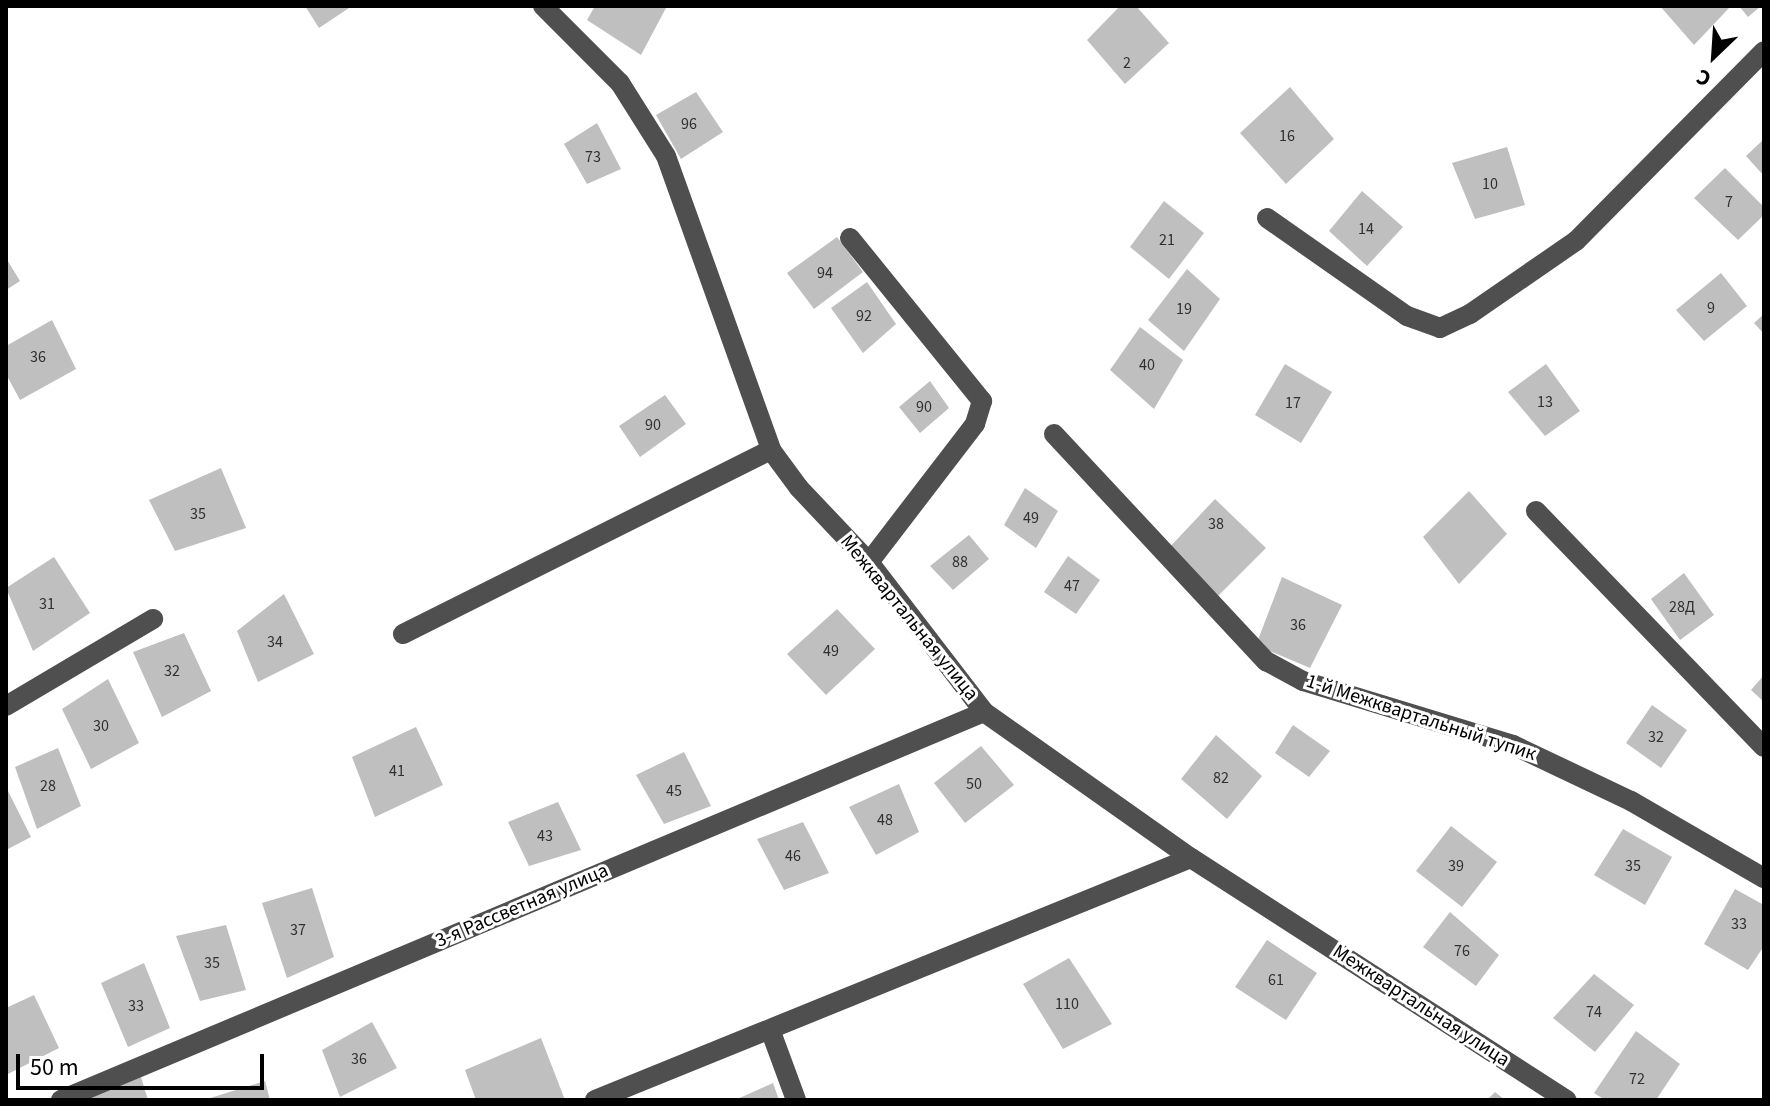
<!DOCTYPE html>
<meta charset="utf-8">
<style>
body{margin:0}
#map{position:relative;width:1770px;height:1106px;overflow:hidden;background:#fff;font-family:"Source Sans 3",sans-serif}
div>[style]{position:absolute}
.building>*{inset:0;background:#bfbfbf}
.minor>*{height:20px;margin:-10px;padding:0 10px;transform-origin:10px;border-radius:10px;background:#4f4f4f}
span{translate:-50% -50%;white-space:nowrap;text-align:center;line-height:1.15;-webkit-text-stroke:6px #fff;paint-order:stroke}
.number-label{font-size:16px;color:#303030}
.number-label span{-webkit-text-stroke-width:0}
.street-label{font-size:20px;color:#000}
.frame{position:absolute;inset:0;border:8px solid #000;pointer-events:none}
.north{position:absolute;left:1674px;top:16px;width:80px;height:80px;-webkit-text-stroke:6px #fff;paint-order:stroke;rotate:205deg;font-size:22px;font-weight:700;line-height:32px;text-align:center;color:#000}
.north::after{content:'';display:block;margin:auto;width:28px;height:36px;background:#000;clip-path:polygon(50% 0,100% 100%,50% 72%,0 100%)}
.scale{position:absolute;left:16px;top:1054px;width:248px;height:36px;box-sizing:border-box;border:4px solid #000;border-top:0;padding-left:10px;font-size:24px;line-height:28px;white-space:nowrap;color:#000;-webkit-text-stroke:6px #fff;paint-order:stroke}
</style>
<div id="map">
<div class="building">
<i style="clip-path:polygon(305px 6px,352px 6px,319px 28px)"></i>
<i style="clip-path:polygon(595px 6px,667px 6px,641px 55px,587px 20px)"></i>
<i style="clip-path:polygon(1120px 6px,1136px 6px,1169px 43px,1125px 84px,1087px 40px)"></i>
<i style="clip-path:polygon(1660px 6px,1731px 6px,1694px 45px)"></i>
<i style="clip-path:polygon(1739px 6px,1761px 6px,1748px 17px)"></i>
<i style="clip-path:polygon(1290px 87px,1334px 139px,1286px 184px,1240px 133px)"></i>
<i style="clip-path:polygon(696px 92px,723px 132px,681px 159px,656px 115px)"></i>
<i style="clip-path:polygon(597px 123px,621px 169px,587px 184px,564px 144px)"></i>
<i style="clip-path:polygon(1764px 139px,1764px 176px,1746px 156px)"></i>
<i style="clip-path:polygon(1507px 147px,1525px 205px,1475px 219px,1452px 163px)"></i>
<i style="clip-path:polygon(1725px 168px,1764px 207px,1764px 215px,1738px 240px,1694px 198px)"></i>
<i style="clip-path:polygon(1362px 191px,1403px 227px,1367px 266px,1329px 231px)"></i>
<i style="clip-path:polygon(1164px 201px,1204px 233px,1169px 279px,1130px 247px)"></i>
<i style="clip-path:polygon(837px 237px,863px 272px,814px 309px,787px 273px)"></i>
<i style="clip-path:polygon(6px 258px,20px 281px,6px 290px)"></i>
<i style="clip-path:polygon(1187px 269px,1220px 299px,1184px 351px,1148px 320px)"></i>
<i style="clip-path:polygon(1721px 273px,1747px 306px,1704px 341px,1676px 310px)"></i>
<i style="clip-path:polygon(867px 282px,896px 324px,863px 353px,831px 308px)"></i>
<i style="clip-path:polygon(1764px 314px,1764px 334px,1754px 323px)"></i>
<i style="clip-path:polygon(52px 320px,76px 369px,20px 400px,6px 374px,6px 346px)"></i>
<i style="clip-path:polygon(1140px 327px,1183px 360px,1154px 409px,1110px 370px)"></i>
<i style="clip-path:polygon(1285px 364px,1332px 392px,1301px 443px,1255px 415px)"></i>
<i style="clip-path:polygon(1546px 364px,1580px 411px,1545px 436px,1508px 392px)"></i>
<i style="clip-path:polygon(930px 381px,949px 408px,920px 433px,899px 407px)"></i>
<i style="clip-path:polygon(665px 395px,686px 424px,640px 457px,619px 426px)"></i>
<i style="clip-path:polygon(221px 468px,246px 528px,175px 551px,149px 500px)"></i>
<i style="clip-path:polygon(1025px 488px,1058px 511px,1036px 548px,1004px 525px)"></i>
<i style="clip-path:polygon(1469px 491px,1507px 534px,1459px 584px,1423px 537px)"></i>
<i style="clip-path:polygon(1215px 499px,1266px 548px,1218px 596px,1167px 550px)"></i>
<i style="clip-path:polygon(969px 535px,989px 559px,953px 590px,930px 566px)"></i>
<i style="clip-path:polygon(1068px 556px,1100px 580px,1076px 614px,1044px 592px)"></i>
<i style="clip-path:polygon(54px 557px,90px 613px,33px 651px,6px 588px)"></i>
<i style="clip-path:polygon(1684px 573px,1714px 615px,1680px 640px,1651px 599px)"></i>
<i style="clip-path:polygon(1282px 577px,1342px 605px,1310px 668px,1256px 645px)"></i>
<i style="clip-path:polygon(284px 594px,314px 654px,258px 682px,237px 631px)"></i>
<i style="clip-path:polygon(837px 609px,875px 649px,826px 695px,787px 654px)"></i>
<i style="clip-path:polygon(184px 633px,211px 691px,162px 717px,133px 652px)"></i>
<i style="clip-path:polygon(1764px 675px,1764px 702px,1751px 690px)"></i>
<i style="clip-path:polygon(108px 679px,139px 743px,91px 769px,62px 709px)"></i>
<i style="clip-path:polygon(1652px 705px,1687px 730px,1661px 768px,1626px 743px)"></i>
<i style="clip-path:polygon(1293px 725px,1330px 751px,1309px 777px,1275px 753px)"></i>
<i style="clip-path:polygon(416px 727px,443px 785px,375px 817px,352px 757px)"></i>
<i style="clip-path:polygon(1216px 735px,1262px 776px,1227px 819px,1181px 779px)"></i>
<i style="clip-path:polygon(981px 746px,1014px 785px,965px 823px,934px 783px)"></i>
<i style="clip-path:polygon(58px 748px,81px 806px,37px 829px,15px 767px)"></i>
<i style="clip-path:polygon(684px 752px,711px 806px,664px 824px,636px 775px)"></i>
<i style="clip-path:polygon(899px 784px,919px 832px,876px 855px,849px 807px)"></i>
<i style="clip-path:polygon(6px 787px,31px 837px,6px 850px)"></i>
<i style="clip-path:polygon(558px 802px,581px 850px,529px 866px,508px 822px)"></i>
<i style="clip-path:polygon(803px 822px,829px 873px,784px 890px,757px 839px)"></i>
<i style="clip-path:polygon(1451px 826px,1497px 862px,1462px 907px,1416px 871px)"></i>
<i style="clip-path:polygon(1623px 829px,1672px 857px,1645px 905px,1594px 875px)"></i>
<i style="clip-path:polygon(312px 888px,334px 957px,287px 978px,262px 903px)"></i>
<i style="clip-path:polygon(1735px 889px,1764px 905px,1764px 946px,1748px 970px,1704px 944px)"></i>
<i style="clip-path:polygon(1450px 912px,1499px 955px,1476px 986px,1423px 947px)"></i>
<i style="clip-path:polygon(226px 925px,246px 990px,200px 1001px,176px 936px)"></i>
<i style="clip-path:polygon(1267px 940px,1317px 973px,1286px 1020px,1235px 987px)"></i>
<i style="clip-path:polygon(1069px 958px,1112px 1024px,1063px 1049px,1023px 984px)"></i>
<i style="clip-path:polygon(144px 963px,170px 1028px,128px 1047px,101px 983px)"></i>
<i style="clip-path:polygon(1594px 974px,1634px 1005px,1595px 1052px,1553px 1018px)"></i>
<i style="clip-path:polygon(34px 995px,59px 1048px,6px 1075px,6px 1008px)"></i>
<i style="clip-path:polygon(372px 1022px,397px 1068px,340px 1097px,322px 1050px)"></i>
<i style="clip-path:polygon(1636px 1031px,1680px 1064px,1656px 1100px,1605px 1100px,1594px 1093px)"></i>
<i style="clip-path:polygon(541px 1038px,565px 1100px,476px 1100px,465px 1070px)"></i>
<i style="clip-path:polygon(141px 1077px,148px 1100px,87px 1100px)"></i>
<i style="clip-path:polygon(265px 1081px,270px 1100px,207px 1100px,207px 1099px)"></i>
<i style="clip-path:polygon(773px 1083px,779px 1100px,735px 1100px)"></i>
<i style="clip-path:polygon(1495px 1092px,1505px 1100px,1487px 1100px)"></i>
</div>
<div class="minor">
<i style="left:543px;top:6px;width:109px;rotate:45deg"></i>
<i style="left:620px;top:83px;width:86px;rotate:57.8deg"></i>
<i style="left:666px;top:156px;width:312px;rotate:70.3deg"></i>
<i style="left:771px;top:450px;width:47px;rotate:53.6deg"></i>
<i style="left:799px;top:488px;width:102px;rotate:46.6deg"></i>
<i style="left:869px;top:562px;width:189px;rotate:52.5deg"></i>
<i style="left:984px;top:712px;width:253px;rotate:35.2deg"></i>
<i style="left:1191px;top:858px;width:447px;rotate:32.8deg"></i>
<i style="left:1267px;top:218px;width:171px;rotate:35deg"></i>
<i style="left:1407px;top:316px;width:35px;rotate:20deg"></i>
<i style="left:1440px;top:328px;width:33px;rotate:-25deg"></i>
<i style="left:1470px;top:314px;width:129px;rotate:-34.6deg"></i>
<i style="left:1576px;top:241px;width:267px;rotate:-45.3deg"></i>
<i style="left:850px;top:238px;width:210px;rotate:51deg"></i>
<i style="left:982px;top:401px;width:24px;rotate:107deg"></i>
<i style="left:975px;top:424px;width:174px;rotate:127.5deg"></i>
<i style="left:1054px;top:434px;width:311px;rotate:47deg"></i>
<i style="left:1266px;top:661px;width:42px;rotate:28.4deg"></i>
<i style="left:1303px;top:681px;width:220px;rotate:16.9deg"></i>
<i style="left:1513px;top:745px;width:131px;rotate:25.4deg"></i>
<i style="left:1631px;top:801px;width:154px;rotate:30.1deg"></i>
<i style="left:1536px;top:511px;width:328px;rotate:46deg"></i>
<i style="left:403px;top:634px;width:411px;rotate:-26.6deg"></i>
<i style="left:6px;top:706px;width:171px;rotate:-30.6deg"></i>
<i style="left:771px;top:1032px;width:72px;rotate:69.8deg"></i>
<i style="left:61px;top:1100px;width:1001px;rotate:-22.8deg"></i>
<i style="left:595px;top:1100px;width:643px;rotate:-22.1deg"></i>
</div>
<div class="number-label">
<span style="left:1127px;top:63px">2</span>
<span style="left:689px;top:124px">96</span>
<span style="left:1287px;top:136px">16</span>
<span style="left:593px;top:157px">73</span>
<span style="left:1490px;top:184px">10</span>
<span style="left:1729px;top:202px">7</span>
<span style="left:1366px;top:229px">14</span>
<span style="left:1167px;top:240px">21</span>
<span style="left:825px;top:273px">94</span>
<span style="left:1711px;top:308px">9</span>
<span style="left:1184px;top:309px">19</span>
<span style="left:864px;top:316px">92</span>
<span style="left:38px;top:357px">36</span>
<span style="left:1147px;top:365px">40</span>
<span style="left:1545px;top:402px">13</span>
<span style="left:1293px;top:403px">17</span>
<span style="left:924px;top:407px">90</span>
<span style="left:653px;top:425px">90</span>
<span style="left:198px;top:514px">35</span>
<span style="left:1031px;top:518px">49</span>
<span style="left:1216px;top:524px">38</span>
<span style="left:960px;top:562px">88</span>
<span style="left:1072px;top:586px">47</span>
<span style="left:47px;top:604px">31</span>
<span style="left:1682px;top:607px">28Д</span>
<span style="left:1298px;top:625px">36</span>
<span style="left:275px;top:642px">34</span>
<span style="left:831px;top:651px">49</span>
<span style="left:172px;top:671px">32</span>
<span style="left:101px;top:726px">30</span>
<span style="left:1656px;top:737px">32</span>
<span style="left:397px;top:771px">41</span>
<span style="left:1221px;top:778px">82</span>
<span style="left:974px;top:784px">50</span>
<span style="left:48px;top:786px">28</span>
<span style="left:674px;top:791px">45</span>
<span style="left:885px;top:820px">48</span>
<span style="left:545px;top:836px">43</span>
<span style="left:793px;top:856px">46</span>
<span style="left:1456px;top:866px">39</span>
<span style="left:1633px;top:866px">35</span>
<span style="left:1739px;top:924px">33</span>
<span style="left:298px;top:930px">37</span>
<span style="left:1462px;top:951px">76</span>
<span style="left:212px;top:963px">35</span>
<span style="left:1276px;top:980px">61</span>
<span style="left:1067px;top:1004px">110</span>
<span style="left:136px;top:1006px">33</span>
<span style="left:1594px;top:1012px">74</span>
<span style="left:359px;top:1059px">36</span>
<span style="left:1637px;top:1079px">72</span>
</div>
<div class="street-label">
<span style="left:909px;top:618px;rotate:51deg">Межквартальная улица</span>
<span style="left:1421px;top:718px;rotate:18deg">1-й Межквартальный тупик</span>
<span style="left:522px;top:906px;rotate:-23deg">3-я Рассветная улица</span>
<span style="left:1421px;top:1006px;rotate:33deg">Межквартальная улица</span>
</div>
<div class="frame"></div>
<div class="north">С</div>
<div class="scale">50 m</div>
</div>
